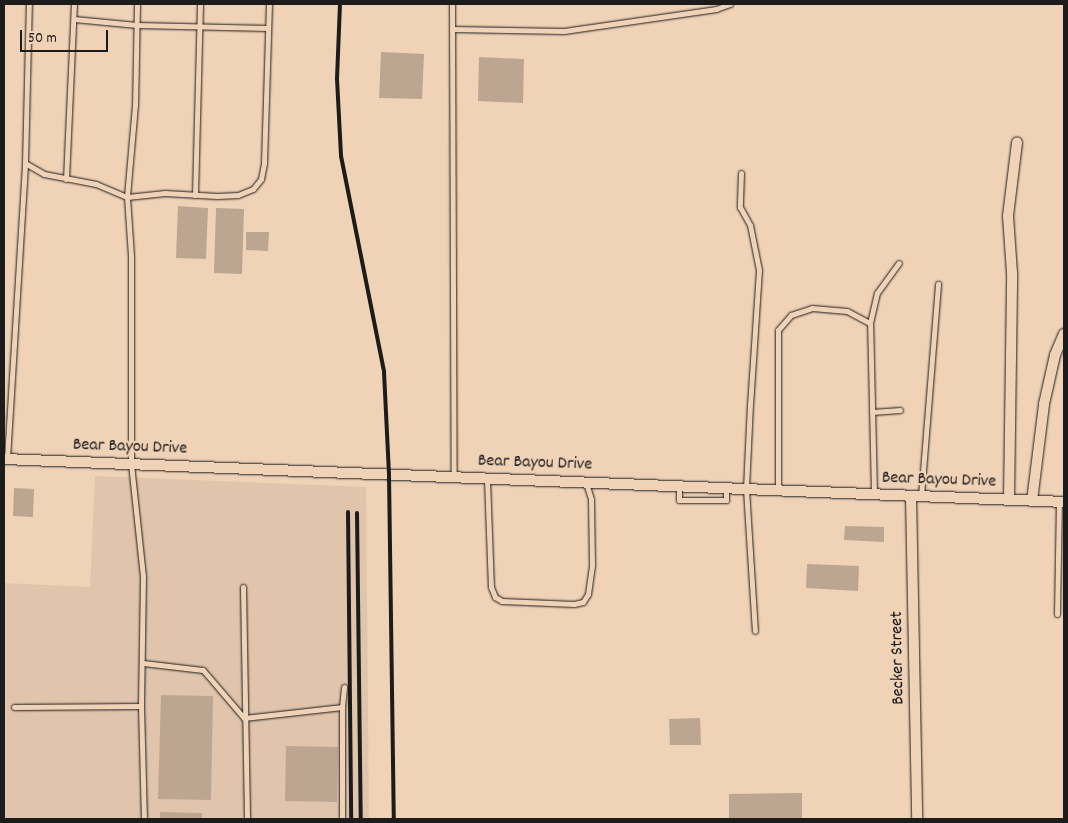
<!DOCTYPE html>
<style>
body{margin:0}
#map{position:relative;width:1068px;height:823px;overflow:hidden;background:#f0d3b7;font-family:Dekko,sans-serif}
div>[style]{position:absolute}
.built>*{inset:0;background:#e0c5ac}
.building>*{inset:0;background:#bca591}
.roads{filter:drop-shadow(0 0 1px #1c1c1c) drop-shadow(0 0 1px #1c1c1c)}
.lane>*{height:5px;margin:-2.5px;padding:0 2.5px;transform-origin:2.5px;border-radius:2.5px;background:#f0d3b7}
.street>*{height:10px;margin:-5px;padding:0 5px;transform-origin:5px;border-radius:5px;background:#f0d3b7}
.rail>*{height:4px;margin:-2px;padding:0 2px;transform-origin:2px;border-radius:2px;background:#1c1c1c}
span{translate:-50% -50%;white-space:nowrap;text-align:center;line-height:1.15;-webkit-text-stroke:4.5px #f0d3b7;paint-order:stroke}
.street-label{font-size:18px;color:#1c1c1c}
.frame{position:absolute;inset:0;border:5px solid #1c1c1c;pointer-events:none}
.scale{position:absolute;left:20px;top:30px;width:88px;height:22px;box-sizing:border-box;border:2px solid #1c1c1c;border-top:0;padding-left:6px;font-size:15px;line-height:18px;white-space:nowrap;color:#1c1c1c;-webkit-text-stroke:4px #f0d3b7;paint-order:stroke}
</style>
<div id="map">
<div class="built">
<i style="clip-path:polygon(95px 476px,366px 487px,369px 819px,4px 819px,4px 583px,90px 587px)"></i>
</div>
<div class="building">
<i style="clip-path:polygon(381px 52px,424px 54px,422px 99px,379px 98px)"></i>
<i style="clip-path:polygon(479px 57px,524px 59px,523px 103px,478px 101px)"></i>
<i style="clip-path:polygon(178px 206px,208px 208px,206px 259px,176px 258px)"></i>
<i style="clip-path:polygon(216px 208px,244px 209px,242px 274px,214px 273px)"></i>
<i style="clip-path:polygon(246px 232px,269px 232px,268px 251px,246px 250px)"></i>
<i style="clip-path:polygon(14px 488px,34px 489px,33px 517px,13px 516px)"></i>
<i style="clip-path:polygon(845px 526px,884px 527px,884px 542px,844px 540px)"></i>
<i style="clip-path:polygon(807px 564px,859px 566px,858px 591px,806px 588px)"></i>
<i style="clip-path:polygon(161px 695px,213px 696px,211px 800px,158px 799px)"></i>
<i style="clip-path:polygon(700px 718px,701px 745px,670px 745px,669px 719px)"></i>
<i style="clip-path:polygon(286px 746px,338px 747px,337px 802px,285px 801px)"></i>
<i style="clip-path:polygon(802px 793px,802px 819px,729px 819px,729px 794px)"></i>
<i style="clip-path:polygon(160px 812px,202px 813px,202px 819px,160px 819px)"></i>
</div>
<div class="roads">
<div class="lane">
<i style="left:137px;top:4px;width:101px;rotate:91.1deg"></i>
<i style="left:135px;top:105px;width:92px;rotate:95deg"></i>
<i style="left:127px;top:197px;width:38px;rotate:-6deg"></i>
<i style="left:165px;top:193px;width:52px;rotate:3.3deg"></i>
<i style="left:217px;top:196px;width:21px;rotate:-3deg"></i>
<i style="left:238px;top:195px;width:16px;rotate:-22deg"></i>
<i style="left:253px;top:189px;width:13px;rotate:-51deg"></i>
<i style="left:261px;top:179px;width:16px;rotate:-79deg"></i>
<i style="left:264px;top:163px;width:159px;rotate:-88.2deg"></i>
<i style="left:452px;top:4px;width:473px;rotate:89.8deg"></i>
<i style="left:74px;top:19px;width:63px;rotate:5.4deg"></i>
<i style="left:137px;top:25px;width:131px;rotate:1.3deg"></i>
<i style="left:452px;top:29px;width:112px;rotate:1deg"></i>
<i style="left:564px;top:31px;width:154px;rotate:-8.2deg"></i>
<i style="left:716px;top:9px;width:15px;rotate:-20deg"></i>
<i style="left:25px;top:163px;width:22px;rotate:30deg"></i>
<i style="left:44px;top:174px;width:53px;rotate:10.9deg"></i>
<i style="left:96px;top:184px;width:34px;rotate:23deg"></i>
<i style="left:127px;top:197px;width:59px;rotate:86.1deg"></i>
<i style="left:131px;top:256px;width:208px;rotate:90deg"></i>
<i style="left:131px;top:464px;width:114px;rotate:83.9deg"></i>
<i style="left:143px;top:577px;width:129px;rotate:90.9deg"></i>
<i style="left:141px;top:706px;width:113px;rotate:88.5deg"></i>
<i style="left:741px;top:173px;width:34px;rotate:92deg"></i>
<i style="left:740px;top:207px;width:21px;rotate:61deg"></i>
<i style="left:750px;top:225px;width:46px;rotate:78.7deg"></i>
<i style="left:759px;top:270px;width:134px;rotate:93.8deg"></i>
<i style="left:750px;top:404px;width:85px;rotate:92.7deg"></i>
<i style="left:746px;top:489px;width:142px;rotate:86.4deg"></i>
<i style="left:66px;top:179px;width:175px;rotate:-87.4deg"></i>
<i style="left:195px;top:195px;width:191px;rotate:-88.5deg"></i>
<i style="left:872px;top:412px;width:28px;rotate:-4deg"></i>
<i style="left:7px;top:459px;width:297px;rotate:-86.5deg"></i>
<i style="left:25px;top:163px;width:159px;rotate:-88.6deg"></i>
<i style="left:487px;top:479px;width:108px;rotate:87.9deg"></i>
<i style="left:491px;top:587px;width:11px;rotate:68deg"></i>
<i style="left:495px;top:597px;width:8px;rotate:30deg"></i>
<i style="left:502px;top:601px;width:72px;rotate:2.4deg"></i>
<i style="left:574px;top:604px;width:9px;rotate:-13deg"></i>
<i style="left:583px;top:602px;width:9px;rotate:-58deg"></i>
<i style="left:588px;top:594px;width:30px;rotate:-82deg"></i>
<i style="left:592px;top:564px;width:65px;rotate:-90.9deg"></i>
<i style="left:591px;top:499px;width:17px;rotate:-107deg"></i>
<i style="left:679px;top:487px;width:13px;rotate:90deg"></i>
<i style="left:679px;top:500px;width:47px"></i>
<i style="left:726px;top:500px;width:11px;rotate:-90deg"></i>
<i style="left:778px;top:490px;width:160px;rotate:-90deg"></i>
<i style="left:778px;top:330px;width:20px;rotate:-49deg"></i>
<i style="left:791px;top:315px;width:22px;rotate:-18deg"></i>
<i style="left:812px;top:308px;width:35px;rotate:5deg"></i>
<i style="left:847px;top:311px;width:26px;rotate:28deg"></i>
<i style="left:874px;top:494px;width:171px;rotate:-91.3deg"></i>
<i style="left:870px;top:323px;width:31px;rotate:-77deg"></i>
<i style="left:877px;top:293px;width:37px;rotate:-54deg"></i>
<i style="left:921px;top:496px;width:213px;rotate:-85.4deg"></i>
<i style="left:243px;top:587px;width:232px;rotate:89deg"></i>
<i style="left:1057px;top:614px;width:112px;rotate:-89deg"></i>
<i style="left:143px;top:663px;width:60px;rotate:6.7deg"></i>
<i style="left:203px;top:670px;width:63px;rotate:49.5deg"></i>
<i style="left:244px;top:718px;width:99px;rotate:-6.4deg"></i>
<i style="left:342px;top:707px;width:20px;rotate:-84deg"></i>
<i style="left:14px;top:707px;width:127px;rotate:-0.5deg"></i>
<i style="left:342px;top:707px;width:112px;rotate:90deg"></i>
</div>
<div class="street">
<i style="left:4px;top:459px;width:1061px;rotate:2.32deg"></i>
<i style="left:911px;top:496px;width:323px;rotate:88.9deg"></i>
<i style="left:1009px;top:500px;width:227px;rotate:-89.2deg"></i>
<i style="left:1012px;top:273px;width:57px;rotate:-94deg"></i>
<i style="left:1008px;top:216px;width:74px;rotate:-83deg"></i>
<i style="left:1032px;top:501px;width:98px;rotate:-82.9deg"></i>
<i style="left:1044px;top:404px;width:50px;rotate:-77.3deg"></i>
<i style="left:1055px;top:355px;width:23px;rotate:-67deg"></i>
</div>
</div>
<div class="rail">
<i style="left:340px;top:4px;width:75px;rotate:92.3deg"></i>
<i style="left:337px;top:79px;width:77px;rotate:87deg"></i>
<i style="left:341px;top:156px;width:220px;rotate:78.7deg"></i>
<i style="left:384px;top:372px;width:103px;rotate:87.2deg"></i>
<i style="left:389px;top:475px;width:344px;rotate:89.2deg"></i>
<i style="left:348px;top:512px;width:307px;rotate:89.4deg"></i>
<i style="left:357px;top:513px;width:306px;rotate:89.3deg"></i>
</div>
<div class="street-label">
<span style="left:130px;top:448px;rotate:2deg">Bear Bayou Drive</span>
<span style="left:535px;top:464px;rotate:2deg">Bear Bayou Drive</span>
<span style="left:939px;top:481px;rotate:2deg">Bear Bayou Drive</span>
<span style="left:899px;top:658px;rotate:-91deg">Becker Street</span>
</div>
<div class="frame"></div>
<div class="scale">50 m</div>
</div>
